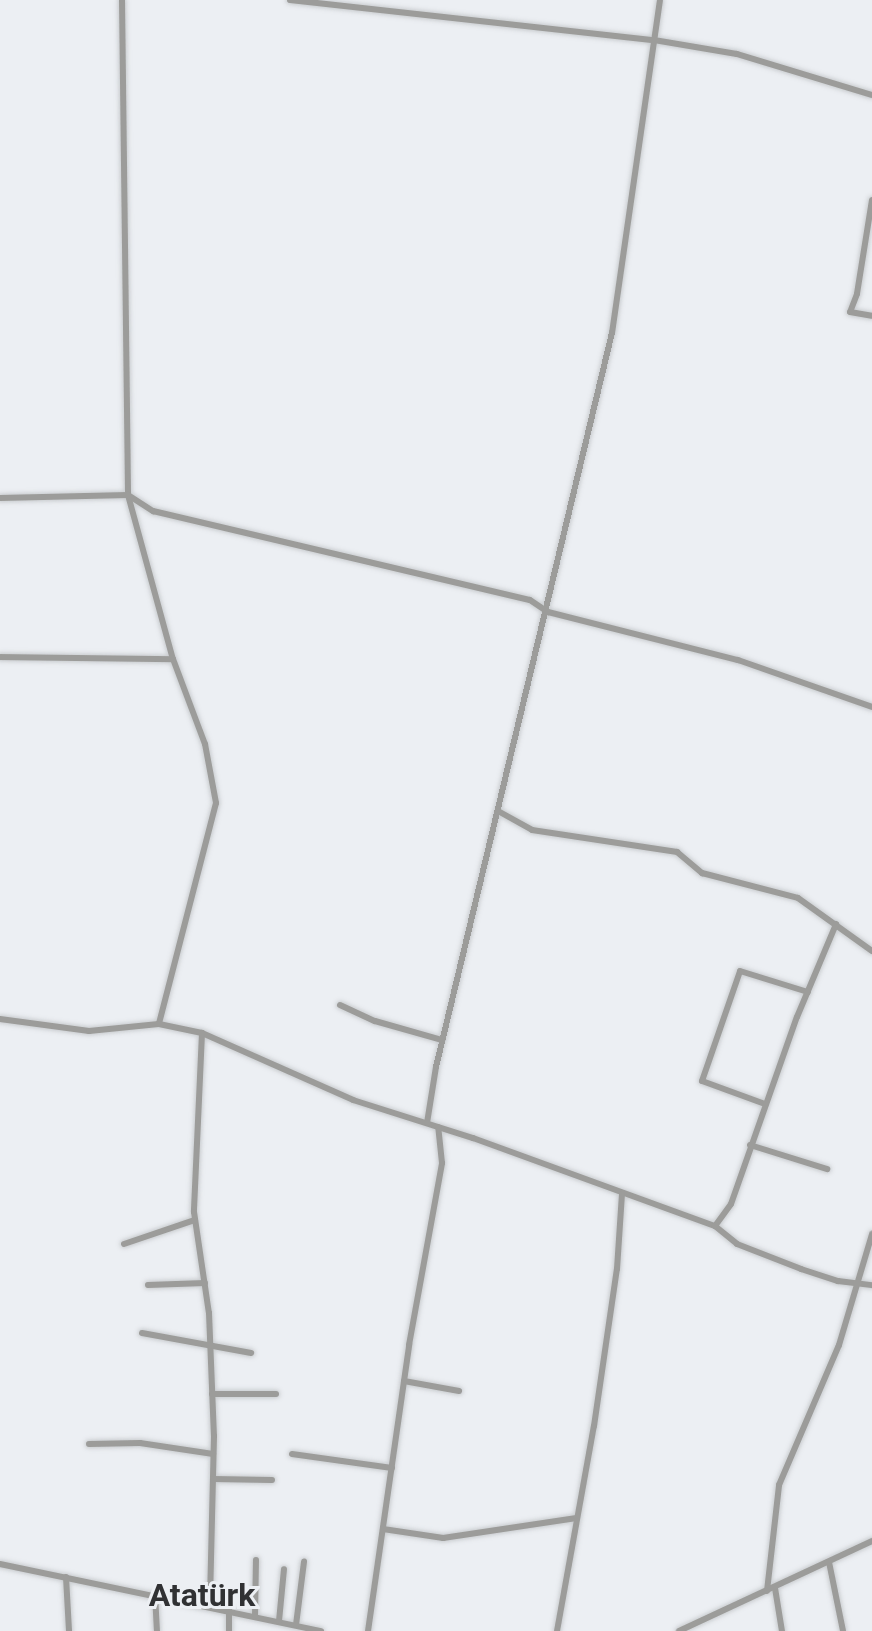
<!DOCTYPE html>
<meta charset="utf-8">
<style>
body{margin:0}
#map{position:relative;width:872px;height:1631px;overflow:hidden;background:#eceff3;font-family:Roboto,sans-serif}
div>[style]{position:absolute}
.roads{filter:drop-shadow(0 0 2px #cacdd0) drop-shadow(0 0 2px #cacdd0)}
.minor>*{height:6px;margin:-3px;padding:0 3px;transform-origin:3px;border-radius:3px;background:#9c9c9a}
span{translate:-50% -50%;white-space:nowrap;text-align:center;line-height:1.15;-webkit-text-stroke:6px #eceff3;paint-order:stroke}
.district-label{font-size:32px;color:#303133;font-weight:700}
</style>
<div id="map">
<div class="roads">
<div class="minor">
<i style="left:122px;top:0;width:495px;rotate:89.3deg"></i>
<i style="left:128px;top:495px;width:170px;rotate:74.7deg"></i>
<i style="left:173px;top:659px;width:91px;rotate:69.4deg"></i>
<i style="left:205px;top:744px;width:60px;rotate:79.4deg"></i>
<i style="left:216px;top:803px;width:228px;rotate:104.5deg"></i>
<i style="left:290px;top:0;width:366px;rotate:6.3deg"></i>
<i style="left:654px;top:40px;width:84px;rotate:9.6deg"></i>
<i style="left:737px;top:54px;width:141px;rotate:16.9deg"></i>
<i style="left:872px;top:200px;width:95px;rotate:99.1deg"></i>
<i style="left:857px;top:294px;width:19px;rotate:111deg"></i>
<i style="left:850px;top:312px;width:22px;rotate:10deg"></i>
<i style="left:0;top:498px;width:128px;rotate:-1.3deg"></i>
<i style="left:128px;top:495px;width:30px;rotate:33deg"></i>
<i style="left:153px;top:511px;width:387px;rotate:13.3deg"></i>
<i style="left:530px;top:600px;width:22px;rotate:34deg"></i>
<i style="left:548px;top:612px;width:196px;rotate:14.2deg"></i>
<i style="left:738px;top:660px;width:142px;rotate:19.3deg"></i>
<i style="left:0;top:657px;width:173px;rotate:0.7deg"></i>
<i style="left:498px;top:811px;width:39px;rotate:29deg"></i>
<i style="left:532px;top:830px;width:147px;rotate:8.6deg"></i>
<i style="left:677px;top:852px;width:33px;rotate:40deg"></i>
<i style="left:702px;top:873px;width:99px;rotate:14.6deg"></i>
<i style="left:798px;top:898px;width:91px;rotate:35.6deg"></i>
<i style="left:340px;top:1005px;width:38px;rotate:25deg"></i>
<i style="left:375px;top:1021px;width:70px;rotate:15.8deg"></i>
<i style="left:0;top:1019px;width:90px;rotate:7.7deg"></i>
<i style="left:89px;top:1031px;width:70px;rotate:-5.7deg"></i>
<i style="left:159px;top:1024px;width:44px;rotate:11.8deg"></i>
<i style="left:202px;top:1033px;width:165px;rotate:23.9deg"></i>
<i style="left:353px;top:1100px;width:126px;rotate:17.6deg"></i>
<i style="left:473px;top:1138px;width:258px;rotate:20deg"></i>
<i style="left:715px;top:1226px;width:28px;rotate:39deg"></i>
<i style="left:737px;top:1244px;width:69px;rotate:21.3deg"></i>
<i style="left:801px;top:1269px;width:39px;rotate:18deg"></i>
<i style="left:838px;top:1281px;width:34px;rotate:7deg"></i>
<i style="left:202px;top:1033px;width:179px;rotate:92.6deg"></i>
<i style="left:194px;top:1212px;width:102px;rotate:81.6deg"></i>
<i style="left:209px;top:1313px;width:123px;rotate:87.7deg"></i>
<i style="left:214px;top:1436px;width:169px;rotate:91.4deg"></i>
<i style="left:765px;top:1104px;width:67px;rotate:-159.9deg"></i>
<i style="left:702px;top:1081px;width:116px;rotate:-70.9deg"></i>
<i style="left:740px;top:971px;width:71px;rotate:17.2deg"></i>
<i style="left:427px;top:1123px;width:57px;rotate:-80.9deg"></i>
<i style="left:436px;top:1067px;width:755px;rotate:-76.52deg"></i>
<i style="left:612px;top:333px;width:336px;rotate:-81.8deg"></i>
<i style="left:750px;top:1145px;width:81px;rotate:17.3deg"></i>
<i style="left:715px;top:1226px;width:27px;rotate:-54deg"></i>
<i style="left:731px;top:1204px;width:198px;rotate:-70.6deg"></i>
<i style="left:797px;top:1017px;width:101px;rotate:-67.2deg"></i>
<i style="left:124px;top:1244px;width:75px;rotate:-18.7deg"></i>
<i style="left:148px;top:1285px;width:57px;rotate:-2deg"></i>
<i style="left:142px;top:1333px;width:111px;rotate:10.4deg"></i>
<i style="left:404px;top:1381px;width:56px;rotate:10.3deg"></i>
<i style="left:212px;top:1394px;width:64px"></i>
<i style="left:89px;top:1444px;width:51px;rotate:-1.1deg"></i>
<i style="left:140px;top:1443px;width:74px;rotate:8.6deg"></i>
<i style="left:292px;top:1454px;width:101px;rotate:8deg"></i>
<i style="left:213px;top:1479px;width:59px;rotate:1deg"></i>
<i style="left:383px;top:1529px;width:61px;rotate:8.5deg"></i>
<i style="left:443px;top:1538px;width:135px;rotate:-8.5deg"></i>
<i style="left:829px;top:1562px;width:70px;rotate:78.5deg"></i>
<i style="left:0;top:1564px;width:328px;rotate:11.8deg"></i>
<i style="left:66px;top:1577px;width:54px;rotate:86.8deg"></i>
<i style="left:775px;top:1588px;width:44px;rotate:80.8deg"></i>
<i style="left:767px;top:1591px;width:107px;rotate:-83.5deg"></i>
<i style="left:779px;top:1485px;width:152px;rotate:-66.8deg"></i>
<i style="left:839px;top:1345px;width:116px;rotate:-73.4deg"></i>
<i style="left:155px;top:1594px;width:37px;rotate:87deg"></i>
<i style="left:255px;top:1616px;width:56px;rotate:-89deg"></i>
<i style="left:279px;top:1621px;width:52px;rotate:-84.5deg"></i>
<i style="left:296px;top:1625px;width:64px;rotate:-82.8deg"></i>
<i style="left:229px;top:1631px;width:21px;rotate:-90deg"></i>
<i style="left:368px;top:1631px;width:289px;rotate:-81.8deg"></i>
<i style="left:409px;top:1345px;width:185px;rotate:-79.7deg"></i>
<i style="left:442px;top:1163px;width:36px;rotate:-96deg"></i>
<i style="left:557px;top:1631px;width:208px;rotate:-79.8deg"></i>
<i style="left:594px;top:1426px;width:159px;rotate:-81.7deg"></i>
<i style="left:617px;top:1269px;width:75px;rotate:-86.2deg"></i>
<i style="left:679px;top:1631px;width:213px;rotate:-25deg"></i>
</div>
</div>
<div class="district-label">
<span style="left:202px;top:1595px">Atatürk</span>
</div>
</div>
